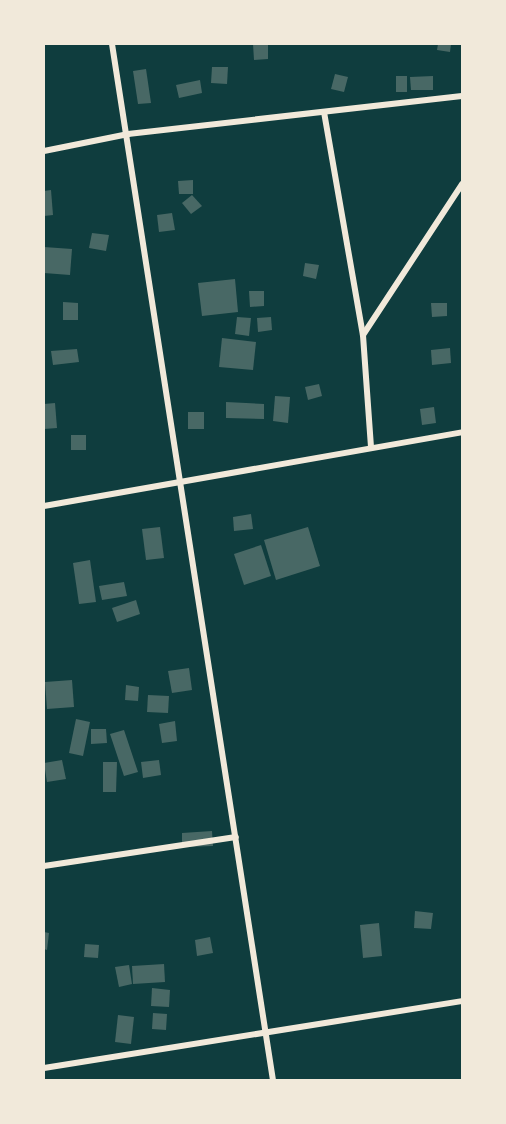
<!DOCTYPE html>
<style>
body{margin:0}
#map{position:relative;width:506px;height:1124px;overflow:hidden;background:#0f3d3e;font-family:"Source Sans 3",sans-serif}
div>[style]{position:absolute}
.building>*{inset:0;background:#486865}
.minor>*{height:6px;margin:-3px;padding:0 3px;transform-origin:3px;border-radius:3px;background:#f1e9da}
span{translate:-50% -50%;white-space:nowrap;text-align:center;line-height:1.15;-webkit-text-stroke:6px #f1e9da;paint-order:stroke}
.frame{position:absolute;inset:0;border:45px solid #f1e9da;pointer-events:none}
</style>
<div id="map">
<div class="building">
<i style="clip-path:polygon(253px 44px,268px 44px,268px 59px,254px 60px)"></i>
<i style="clip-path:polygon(438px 44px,451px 44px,450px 52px,437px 50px)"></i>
<i style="clip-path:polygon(212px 67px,228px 67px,227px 84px,211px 83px)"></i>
<i style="clip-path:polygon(146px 69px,151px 103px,138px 104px,133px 71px)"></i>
<i style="clip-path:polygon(335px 74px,348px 77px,344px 92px,331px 89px)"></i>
<i style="clip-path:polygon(396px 76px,407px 76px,407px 92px,396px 92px)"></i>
<i style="clip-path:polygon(433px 76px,433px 90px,411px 90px,410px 77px)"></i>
<i style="clip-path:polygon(200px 80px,202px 93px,179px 98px,176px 85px)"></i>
<i style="clip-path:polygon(193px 180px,193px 194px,179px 194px,178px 181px)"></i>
<i style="clip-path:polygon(51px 190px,53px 215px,44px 216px,44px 191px)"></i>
<i style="clip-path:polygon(192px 195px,202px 206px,191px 214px,182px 203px)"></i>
<i style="clip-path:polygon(172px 213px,175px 230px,159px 232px,157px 215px)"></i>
<i style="clip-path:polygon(92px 233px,109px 235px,106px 251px,89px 248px)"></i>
<i style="clip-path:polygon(44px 247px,72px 249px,70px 275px,44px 273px)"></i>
<i style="clip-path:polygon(305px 263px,319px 265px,316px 279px,303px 276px)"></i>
<i style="clip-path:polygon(235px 279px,238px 312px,202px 316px,198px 283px)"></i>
<i style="clip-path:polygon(249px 291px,264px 291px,264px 306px,250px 307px)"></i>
<i style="clip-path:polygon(63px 302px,78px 303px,78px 320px,63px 320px)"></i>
<i style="clip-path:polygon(431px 303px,447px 303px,447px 316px,432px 317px)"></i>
<i style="clip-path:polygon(237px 317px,251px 318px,249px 336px,235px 334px)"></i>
<i style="clip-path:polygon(271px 317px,272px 330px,258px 332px,257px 318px)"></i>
<i style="clip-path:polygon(222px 338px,256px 342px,253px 370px,219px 367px)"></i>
<i style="clip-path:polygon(450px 348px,451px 363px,432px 365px,431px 350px)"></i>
<i style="clip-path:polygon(77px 349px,79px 362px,53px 365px,51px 351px)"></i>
<i style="clip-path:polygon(319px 384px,322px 396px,308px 400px,305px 387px)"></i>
<i style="clip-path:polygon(275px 396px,290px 397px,288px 423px,273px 421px)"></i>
<i style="clip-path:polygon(226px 402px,264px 404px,264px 419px,226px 418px)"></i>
<i style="clip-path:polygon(55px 403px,57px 428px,44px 429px,44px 404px)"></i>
<i style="clip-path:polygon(434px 407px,436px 423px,422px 425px,420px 409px)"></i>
<i style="clip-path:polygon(188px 412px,204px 412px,204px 429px,188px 429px)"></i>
<i style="clip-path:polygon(71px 435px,86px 435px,86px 450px,71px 450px)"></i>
<i style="clip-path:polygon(251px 514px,253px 529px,234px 531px,233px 517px)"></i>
<i style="clip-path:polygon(160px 527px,164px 558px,146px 560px,142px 529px)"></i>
<i style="clip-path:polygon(308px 527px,320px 566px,276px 580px,264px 540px)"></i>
<i style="clip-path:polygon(261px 545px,271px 576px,244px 585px,234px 554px)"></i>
<i style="clip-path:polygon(90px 560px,96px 602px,79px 604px,73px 563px)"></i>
<i style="clip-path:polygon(124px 582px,127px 596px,102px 600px,99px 586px)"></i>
<i style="clip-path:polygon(136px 600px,140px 614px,117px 622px,112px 608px)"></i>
<i style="clip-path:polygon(189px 668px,192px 690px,172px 693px,168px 671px)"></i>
<i style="clip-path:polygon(72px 680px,74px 707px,47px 709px,45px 682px)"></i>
<i style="clip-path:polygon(126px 685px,139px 687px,138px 701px,125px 700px)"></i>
<i style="clip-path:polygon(148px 695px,169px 696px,168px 713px,147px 712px)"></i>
<i style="clip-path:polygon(76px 719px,90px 722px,83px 756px,69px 753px)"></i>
<i style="clip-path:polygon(175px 721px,177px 741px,162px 743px,159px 724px)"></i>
<i style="clip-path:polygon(91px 729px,106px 729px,107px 743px,91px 744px)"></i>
<i style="clip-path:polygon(124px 730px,138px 772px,124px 776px,110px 734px)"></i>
<i style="clip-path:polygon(62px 760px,66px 779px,47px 782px,44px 763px)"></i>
<i style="clip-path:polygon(159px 760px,161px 775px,143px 778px,141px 762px)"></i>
<i style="clip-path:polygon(103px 762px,117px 762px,116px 792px,103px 792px)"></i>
<i style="clip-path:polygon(212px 831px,213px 846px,182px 847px,182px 833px)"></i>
<i style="clip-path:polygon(415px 911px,433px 913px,431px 929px,414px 928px)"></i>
<i style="clip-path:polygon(379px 923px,382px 956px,363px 958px,360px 925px)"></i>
<i style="clip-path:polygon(44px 932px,49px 933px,47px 950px,44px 949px)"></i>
<i style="clip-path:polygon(210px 937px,213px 953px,197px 956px,195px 940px)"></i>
<i style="clip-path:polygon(85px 944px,99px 945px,98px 958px,84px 957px)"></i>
<i style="clip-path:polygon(164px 964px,165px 982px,133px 984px,132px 966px)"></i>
<i style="clip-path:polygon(129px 965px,132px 984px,119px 987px,115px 967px)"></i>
<i style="clip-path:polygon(152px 988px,170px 990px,169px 1007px,151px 1006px)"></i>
<i style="clip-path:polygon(153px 1013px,167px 1014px,166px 1030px,152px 1029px)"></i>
<i style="clip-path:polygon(118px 1015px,134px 1017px,131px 1044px,115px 1042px)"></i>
</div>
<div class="minor">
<i style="left:112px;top:44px;width:1048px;rotate:81.17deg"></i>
<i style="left:324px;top:112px;width:226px;rotate:80.1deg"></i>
<i style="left:44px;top:151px;width:86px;rotate:-11.4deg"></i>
<i style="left:128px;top:134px;width:336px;rotate:-6.5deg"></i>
<i style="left:371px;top:447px;width:112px;rotate:-94.1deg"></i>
<i style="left:363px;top:335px;width:181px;rotate:-56.7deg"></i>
<i style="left:44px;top:506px;width:424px;rotate:-10deg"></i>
<i style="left:44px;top:866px;width:194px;rotate:-8.6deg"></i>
<i style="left:44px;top:1068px;width:423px;rotate:-9.1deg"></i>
</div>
<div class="frame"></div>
</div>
